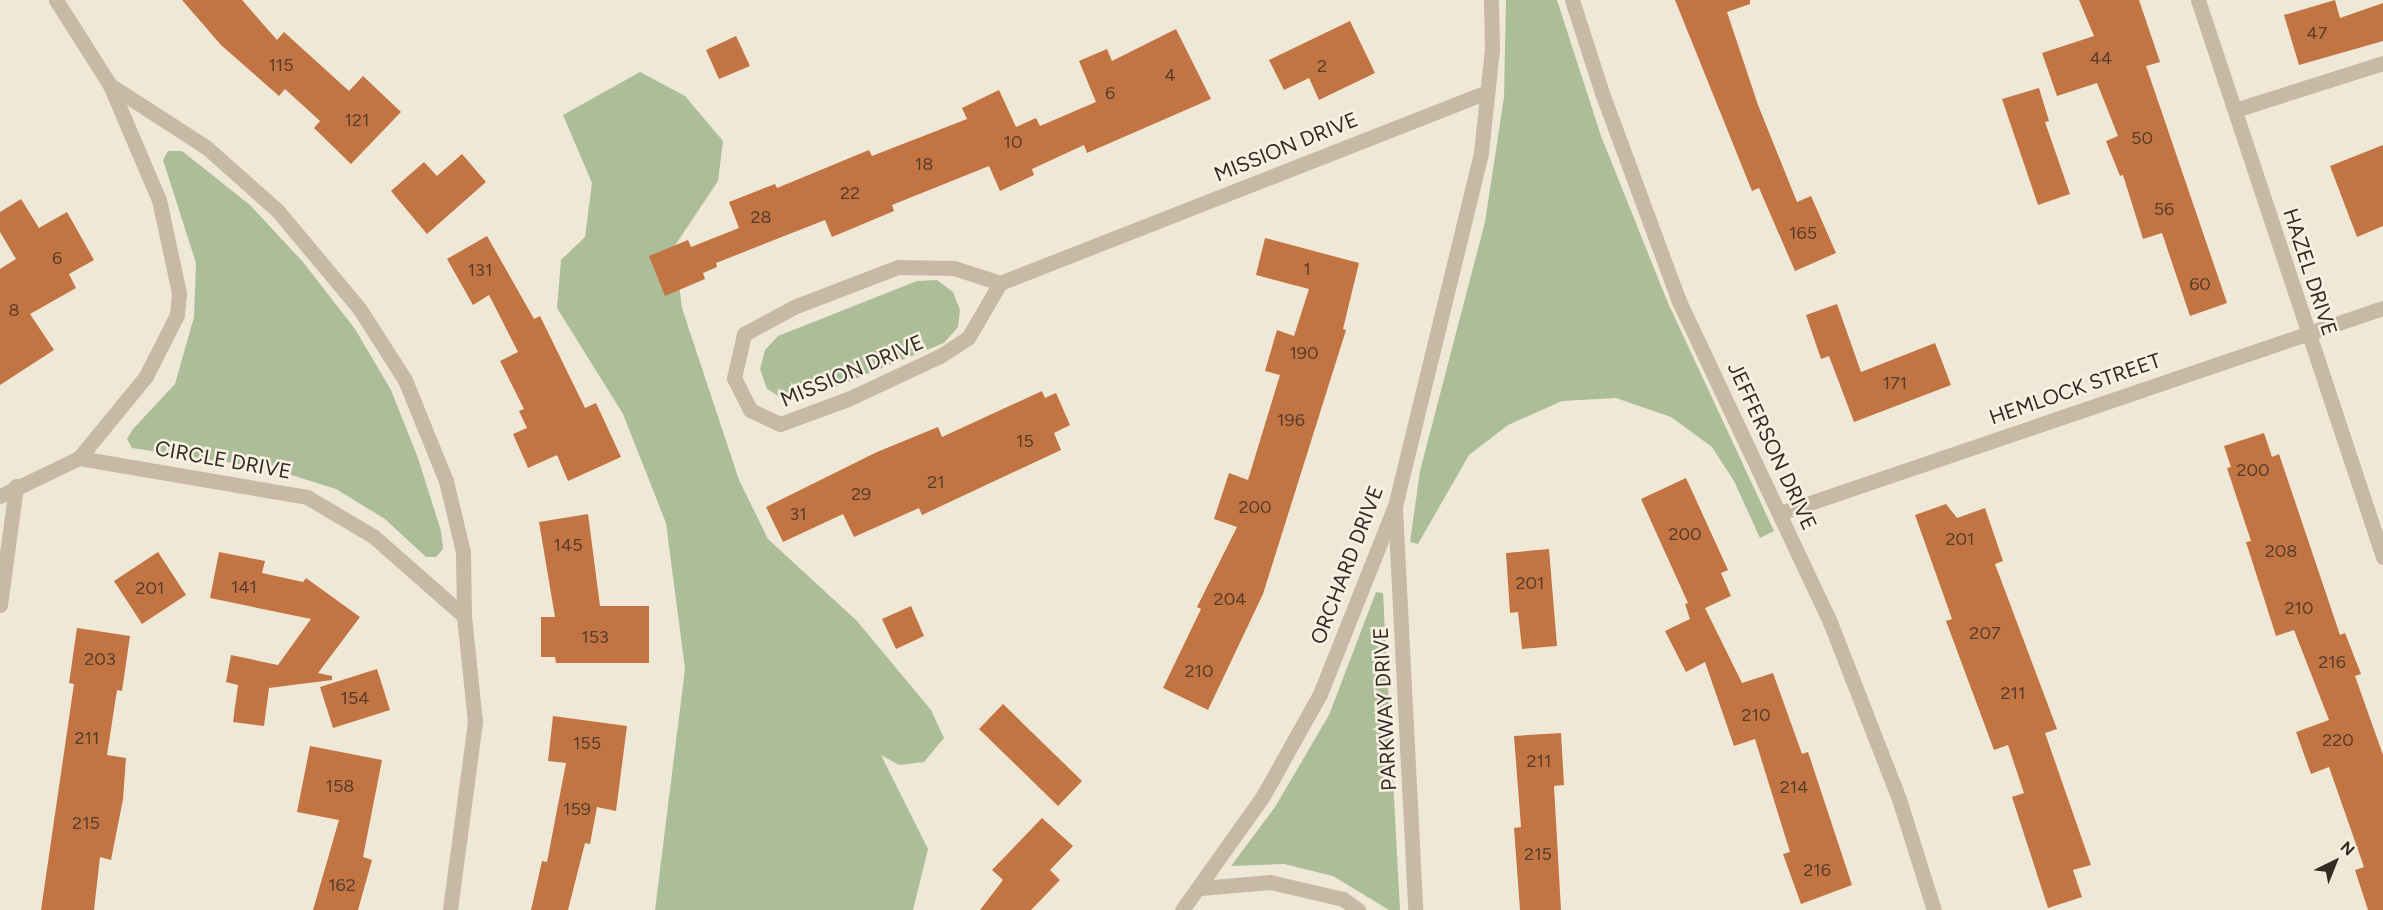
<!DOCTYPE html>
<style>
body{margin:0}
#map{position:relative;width:2383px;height:910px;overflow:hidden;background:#f0e8d7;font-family:Figtree,sans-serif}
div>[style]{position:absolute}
.green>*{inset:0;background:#acbe98}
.building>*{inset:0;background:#c27443}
.minor>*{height:15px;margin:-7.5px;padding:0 7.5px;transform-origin:7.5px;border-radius:7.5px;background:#c7b9a4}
span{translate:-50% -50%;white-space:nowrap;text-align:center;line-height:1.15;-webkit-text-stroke:5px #f8f1e3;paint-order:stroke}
.number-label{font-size:18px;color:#573d2c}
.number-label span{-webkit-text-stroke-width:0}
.street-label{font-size:21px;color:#332b25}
.north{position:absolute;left:2305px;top:832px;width:60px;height:60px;-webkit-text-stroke:4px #f8f1e3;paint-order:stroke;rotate:43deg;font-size:16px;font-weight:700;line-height:24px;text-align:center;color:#332b25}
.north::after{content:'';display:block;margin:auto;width:21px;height:27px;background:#332b25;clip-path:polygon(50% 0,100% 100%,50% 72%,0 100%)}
</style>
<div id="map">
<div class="green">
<i style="clip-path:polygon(1506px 0,1557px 0,1601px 136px,1668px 303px,1774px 531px,1760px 538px,1734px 481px,1712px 447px,1671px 417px,1616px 398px,1562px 401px,1508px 425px,1469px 455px,1418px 544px,1410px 542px,1420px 471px,1485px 222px,1504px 97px)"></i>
<i style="clip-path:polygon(640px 72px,685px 96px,723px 141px,718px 181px,674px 247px,682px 308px,739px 480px,768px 539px,857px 621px,931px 710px,944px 738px,924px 762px,899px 765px,881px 755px,928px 849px,913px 910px,655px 910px,685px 669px,666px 523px,623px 414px,557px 308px,561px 260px,585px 237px,592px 183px,563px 115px)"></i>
<i style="clip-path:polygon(168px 151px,182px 151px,250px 205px,303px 262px,355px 329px,391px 390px,418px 458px,441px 531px,443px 549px,436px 557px,426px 557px,385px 519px,336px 489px,272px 469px,132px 448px,127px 439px,133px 429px,175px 384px,194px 317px,196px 263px,163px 160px)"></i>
<i style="clip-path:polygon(937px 280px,953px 292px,960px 310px,958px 327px,944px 343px,803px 400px,783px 399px,767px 389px,760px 369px,765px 350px,778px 336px,917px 281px)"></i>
<i style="clip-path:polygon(1376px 592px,1383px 593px,1400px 910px,1389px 910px,1333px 876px,1284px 864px,1231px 866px,1275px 807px,1329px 715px)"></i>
</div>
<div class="building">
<i style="clip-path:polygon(182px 0,242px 0,277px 40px,284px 32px,349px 91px,363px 76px,401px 112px,351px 164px,314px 128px,320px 121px,285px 89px,279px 96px,221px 45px)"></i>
<i style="clip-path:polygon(1675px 0,1750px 0,1750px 4px,1727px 12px,1758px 105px,1797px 202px,1811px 196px,1836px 253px,1795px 271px,1759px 188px,1752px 191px)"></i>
<i style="clip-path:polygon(2079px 0,2139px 0,2160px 62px,2146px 66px,2227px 303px,2190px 316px,2162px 233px,2143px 239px,2123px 175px,2120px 176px,2106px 141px,2118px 136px,2097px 83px,2057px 96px,2042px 53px,2094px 36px)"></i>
<i style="clip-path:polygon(2335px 0,2340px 18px,2383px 3px,2383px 41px,2299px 65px,2284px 15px)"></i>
<i style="clip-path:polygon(1350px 21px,1375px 73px,1319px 100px,1309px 78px,1284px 90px,1269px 60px)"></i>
<i style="clip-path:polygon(1176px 29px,1211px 99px,1087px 153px,1084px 145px,1032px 169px,1034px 175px,1000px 191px,989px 166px,892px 205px,894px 211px,832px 237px,825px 220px,716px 263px,717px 267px,703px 273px,705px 279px,665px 296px,649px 256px,688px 240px,691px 247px,739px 228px,729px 202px,775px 184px,777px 188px,869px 150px,872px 156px,967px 119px,962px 108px,999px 90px,1016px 127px,1036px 118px,1040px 126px,1096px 102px,1079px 61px,1107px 49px,1112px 61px)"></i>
<i style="clip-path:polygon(736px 36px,750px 66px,719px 79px,706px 50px)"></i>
<i style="clip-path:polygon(2039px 88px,2049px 121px,2045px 122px,2070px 194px,2038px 205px,2002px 99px)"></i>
<i style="clip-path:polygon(2383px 145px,2383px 226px,2357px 237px,2330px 166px)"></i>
<i style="clip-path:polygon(462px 154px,486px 182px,427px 234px,391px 191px,424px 162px,437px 176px)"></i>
<i style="clip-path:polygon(21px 199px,39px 228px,67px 212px,94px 260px,69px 274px,76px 288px,30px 314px,54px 350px,0 385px,0 269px,16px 259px,0 232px,0 212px)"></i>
<i style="clip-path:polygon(487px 236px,534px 319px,540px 316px,585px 408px,596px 403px,621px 457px,568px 481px,557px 455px,528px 468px,513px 434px,527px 428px,519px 411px,524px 409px,500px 361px,518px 352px,489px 295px,473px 305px,447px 259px)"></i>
<i style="clip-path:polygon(1265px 238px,1359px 263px,1343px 329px,1346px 330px,1263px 594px,1208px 710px,1163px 688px,1201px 609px,1197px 607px,1237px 527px,1214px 519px,1229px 473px,1248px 480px,1280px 375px,1265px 371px,1277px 330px,1294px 336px,1309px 289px,1256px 275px)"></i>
<i style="clip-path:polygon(1837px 304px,1861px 372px,1935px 343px,1951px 385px,1854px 422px,1829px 356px,1821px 359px,1806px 315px)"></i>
<i style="clip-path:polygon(1042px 391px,1045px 398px,1056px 393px,1070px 425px,1054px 433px,1061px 450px,922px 515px,919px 508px,854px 537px,843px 514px,783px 542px,766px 507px,877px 452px,938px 427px,942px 437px)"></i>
<i style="clip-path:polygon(2264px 433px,2272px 457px,2279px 454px,2340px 635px,2345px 633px,2361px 674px,2355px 676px,2383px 755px,2383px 910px,2368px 910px,2355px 870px,2364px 867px,2329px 767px,2311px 774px,2296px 732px,2329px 720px,2294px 630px,2276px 636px,2246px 542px,2251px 541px,2227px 468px,2231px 467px,2224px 446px)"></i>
<i style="clip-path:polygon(1686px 478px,1728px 570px,1721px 573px,1731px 596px,1705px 608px,1742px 683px,1773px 673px,1802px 754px,1808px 752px,1852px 885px,1801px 904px,1783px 854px,1790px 852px,1755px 739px,1734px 746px,1705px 662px,1686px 672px,1665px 631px,1690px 619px,1685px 604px,1688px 603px,1641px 499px)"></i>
<i style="clip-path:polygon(1946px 504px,1957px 518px,1985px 508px,2003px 561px,1995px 564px,2057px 729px,2045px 733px,2091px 865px,2073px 870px,2082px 897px,2048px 908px,2012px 797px,2024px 793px,2008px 745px,1994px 750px,1946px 621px,1952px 619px,1915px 515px)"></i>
<i style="clip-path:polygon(588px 514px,600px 606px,649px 606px,649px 663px,556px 663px,555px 657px,541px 657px,541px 617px,555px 617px,539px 522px)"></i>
<i style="clip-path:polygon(1549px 549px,1557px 646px,1522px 649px,1518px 612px,1510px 613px,1506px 553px)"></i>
<i style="clip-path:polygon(158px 552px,186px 595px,142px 624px,114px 581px)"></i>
<i style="clip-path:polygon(219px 552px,265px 561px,262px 573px,303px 582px,306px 578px,360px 617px,318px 673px,332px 676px,332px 680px,269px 688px,264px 726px,233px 722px,238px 685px,226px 682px,231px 655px,278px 665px,311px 619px,210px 598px)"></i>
<i style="clip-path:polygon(911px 606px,924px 636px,896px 649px,882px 619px)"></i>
<i style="clip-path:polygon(77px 628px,130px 636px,122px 691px,117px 690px,107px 755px,126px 758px,123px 799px,111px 860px,100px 857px,94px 910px,41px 910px,74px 684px,69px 683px)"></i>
<i style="clip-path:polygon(377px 669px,390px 710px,333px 728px,320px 687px)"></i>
<i style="clip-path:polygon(1003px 704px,1082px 781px,1058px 806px,979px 729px)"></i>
<i style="clip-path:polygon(553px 716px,627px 726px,616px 811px,597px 807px,590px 844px,585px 843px,568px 910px,531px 910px,542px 861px,547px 862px,566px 763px,548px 761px)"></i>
<i style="clip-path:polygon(1561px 733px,1564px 785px,1554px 786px,1561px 910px,1520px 910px,1514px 828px,1521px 827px,1514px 736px)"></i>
<i style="clip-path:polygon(310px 746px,382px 760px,363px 857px,372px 860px,358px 910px,313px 910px,339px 820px,297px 812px)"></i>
<i style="clip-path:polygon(1042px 818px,1073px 846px,1050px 870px,1060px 880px,1031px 910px,980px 910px,1003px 880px,992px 870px)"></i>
</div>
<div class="minor">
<i style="left:56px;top:0;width:101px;rotate:57.6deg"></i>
<i style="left:110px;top:85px;width:114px;rotate:32.9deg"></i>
<i style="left:206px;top:147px;width:95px;rotate:41.6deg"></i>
<i style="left:277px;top:210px;width:128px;rotate:50.1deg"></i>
<i style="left:359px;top:308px;width:85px;rotate:57.4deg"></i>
<i style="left:405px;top:380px;width:109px;rotate:67.9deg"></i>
<i style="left:446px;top:481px;width:73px;rotate:76.5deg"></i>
<i style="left:463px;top:552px;width:64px;rotate:89.1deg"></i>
<i style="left:464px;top:616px;width:107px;rotate:84.1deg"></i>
<i style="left:475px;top:722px;width:190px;rotate:97.6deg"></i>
<i style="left:1572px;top:0;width:98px;rotate:72.1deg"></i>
<i style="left:1602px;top:93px;width:220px;rotate:69.7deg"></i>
<i style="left:1678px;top:299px;width:357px;rotate:64.8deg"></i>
<i style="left:1830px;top:622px;width:190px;rotate:68.7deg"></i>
<i style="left:1899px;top:799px;width:116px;rotate:72.5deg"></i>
<i style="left:2198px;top:0;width:587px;rotate:71.63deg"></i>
<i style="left:2235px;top:110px;width:155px;rotate:-17.6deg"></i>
<i style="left:1000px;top:283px;width:48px;rotate:-161.9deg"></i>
<i style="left:954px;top:268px;width:56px;rotate:-179deg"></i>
<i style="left:898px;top:267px;width:111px;rotate:159deg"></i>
<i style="left:794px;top:307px;width:57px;rotate:151.6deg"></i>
<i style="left:744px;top:334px;width:45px;rotate:102.8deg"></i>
<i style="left:734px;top:378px;width:36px;rotate:63deg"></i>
<i style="left:750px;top:410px;width:33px;rotate:25deg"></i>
<i style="left:780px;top:424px;width:72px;rotate:-20.2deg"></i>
<i style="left:848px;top:399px;width:102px;rotate:-25.1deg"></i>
<i style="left:940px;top:356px;width:33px;rotate:-33deg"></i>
<i style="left:968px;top:338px;width:64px;rotate:-59.8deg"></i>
<i style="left:1000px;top:283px;width:523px;rotate:-21.41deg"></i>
<i style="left:79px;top:458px;width:231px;rotate:9.7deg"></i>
<i style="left:307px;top:497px;width:77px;rotate:30.6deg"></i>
<i style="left:373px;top:536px;width:121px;rotate:41.3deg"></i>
<i style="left:0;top:496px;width:88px;rotate:-25.7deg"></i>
<i style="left:79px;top:458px;width:106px;rotate:-50.7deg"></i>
<i style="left:146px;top:376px;width:68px;rotate:-63.1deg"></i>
<i style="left:177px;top:315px;width:22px;rotate:-85deg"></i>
<i style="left:179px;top:293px;width:95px;rotate:-102.1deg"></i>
<i style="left:159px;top:200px;width:125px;rotate:-113.1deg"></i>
<i style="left:1395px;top:509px;width:401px;rotate:87.1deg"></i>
<i style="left:1780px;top:513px;width:637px;rotate:-18.78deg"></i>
<i style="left:0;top:605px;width:120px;rotate:-82.3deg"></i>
<i style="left:1201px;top:888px;width:69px;rotate:-5deg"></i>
<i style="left:1270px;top:882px;width:75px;rotate:13.1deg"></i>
<i style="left:1343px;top:899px;width:19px;rotate:36deg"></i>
<i style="left:1182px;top:910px;width:140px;rotate:-54.6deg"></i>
<i style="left:1263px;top:796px;width:117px;rotate:-60.8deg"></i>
<i style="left:1320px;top:694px;width:202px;rotate:-68.3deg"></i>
<i style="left:1395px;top:506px;width:364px;rotate:-76.3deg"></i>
<i style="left:1481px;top:152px;width:104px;rotate:-83.9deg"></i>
<i style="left:1492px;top:49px;width:49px;rotate:-91.2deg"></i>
</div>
<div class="number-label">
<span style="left:2317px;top:33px">47</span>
<span style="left:2101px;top:58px">44</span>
<span style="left:281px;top:65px">115</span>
<span style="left:1322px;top:66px">2</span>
<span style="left:1170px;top:75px">4</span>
<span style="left:1110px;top:93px">6</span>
<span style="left:357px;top:120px">121</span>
<span style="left:2142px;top:138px">50</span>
<span style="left:1013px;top:142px">10</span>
<span style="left:924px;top:164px">18</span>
<span style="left:850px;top:193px">22</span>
<span style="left:2164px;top:209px">56</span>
<span style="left:761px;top:217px">28</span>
<span style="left:1803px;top:233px">165</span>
<span style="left:57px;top:258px">6</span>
<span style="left:1307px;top:269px">1</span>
<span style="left:480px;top:270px">131</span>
<span style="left:2200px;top:284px">60</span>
<span style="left:14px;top:310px">8</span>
<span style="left:1304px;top:353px">190</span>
<span style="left:1895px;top:383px">171</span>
<span style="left:1291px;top:420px">196</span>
<span style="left:1025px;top:441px">15</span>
<span style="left:2253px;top:470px">200</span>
<span style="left:936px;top:482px">21</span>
<span style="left:861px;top:494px">29</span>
<span style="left:1255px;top:507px">200</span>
<span style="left:798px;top:514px">31</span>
<span style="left:1685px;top:534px">200</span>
<span style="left:1960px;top:539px">201</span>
<span style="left:568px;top:545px">145</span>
<span style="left:2281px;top:551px">208</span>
<span style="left:1530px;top:583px">201</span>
<span style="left:244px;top:587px">141</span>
<span style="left:150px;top:588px">201</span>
<span style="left:1230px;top:599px">204</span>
<span style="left:2299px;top:608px">210</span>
<span style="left:1985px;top:633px">207</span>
<span style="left:595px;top:637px">153</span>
<span style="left:100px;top:659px">203</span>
<span style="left:2332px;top:662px">216</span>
<span style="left:1199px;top:671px">210</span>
<span style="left:2013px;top:693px">211</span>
<span style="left:355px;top:698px">154</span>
<span style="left:1756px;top:715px">210</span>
<span style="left:87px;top:738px">211</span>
<span style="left:2338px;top:740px">220</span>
<span style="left:587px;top:743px">155</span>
<span style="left:1539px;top:761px">211</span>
<span style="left:340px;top:786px">158</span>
<span style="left:1794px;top:787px">214</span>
<span style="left:577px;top:809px">159</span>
<span style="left:86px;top:823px">215</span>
<span style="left:1538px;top:854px">215</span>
<span style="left:1817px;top:870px">216</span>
<span style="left:342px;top:885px">162</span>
</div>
<div class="street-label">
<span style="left:1286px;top:147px;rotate:-22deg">MISSION DRIVE</span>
<span style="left:2310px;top:272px;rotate:72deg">HAZEL DRIVE</span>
<span style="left:852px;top:371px;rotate:-23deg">MISSION DRIVE</span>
<span style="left:2075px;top:389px;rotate:-19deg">HEMLOCK STREET</span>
<span style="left:1772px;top:446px;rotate:65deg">JEFFERSON DRIVE</span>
<span style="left:223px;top:460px;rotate:10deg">CIRCLE DRIVE</span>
<span style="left:1347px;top:565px;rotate:-69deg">ORCHARD DRIVE</span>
<span style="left:1385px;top:709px;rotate:-93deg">PARKWAY DRIVE</span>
</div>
<div class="north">N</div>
</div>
